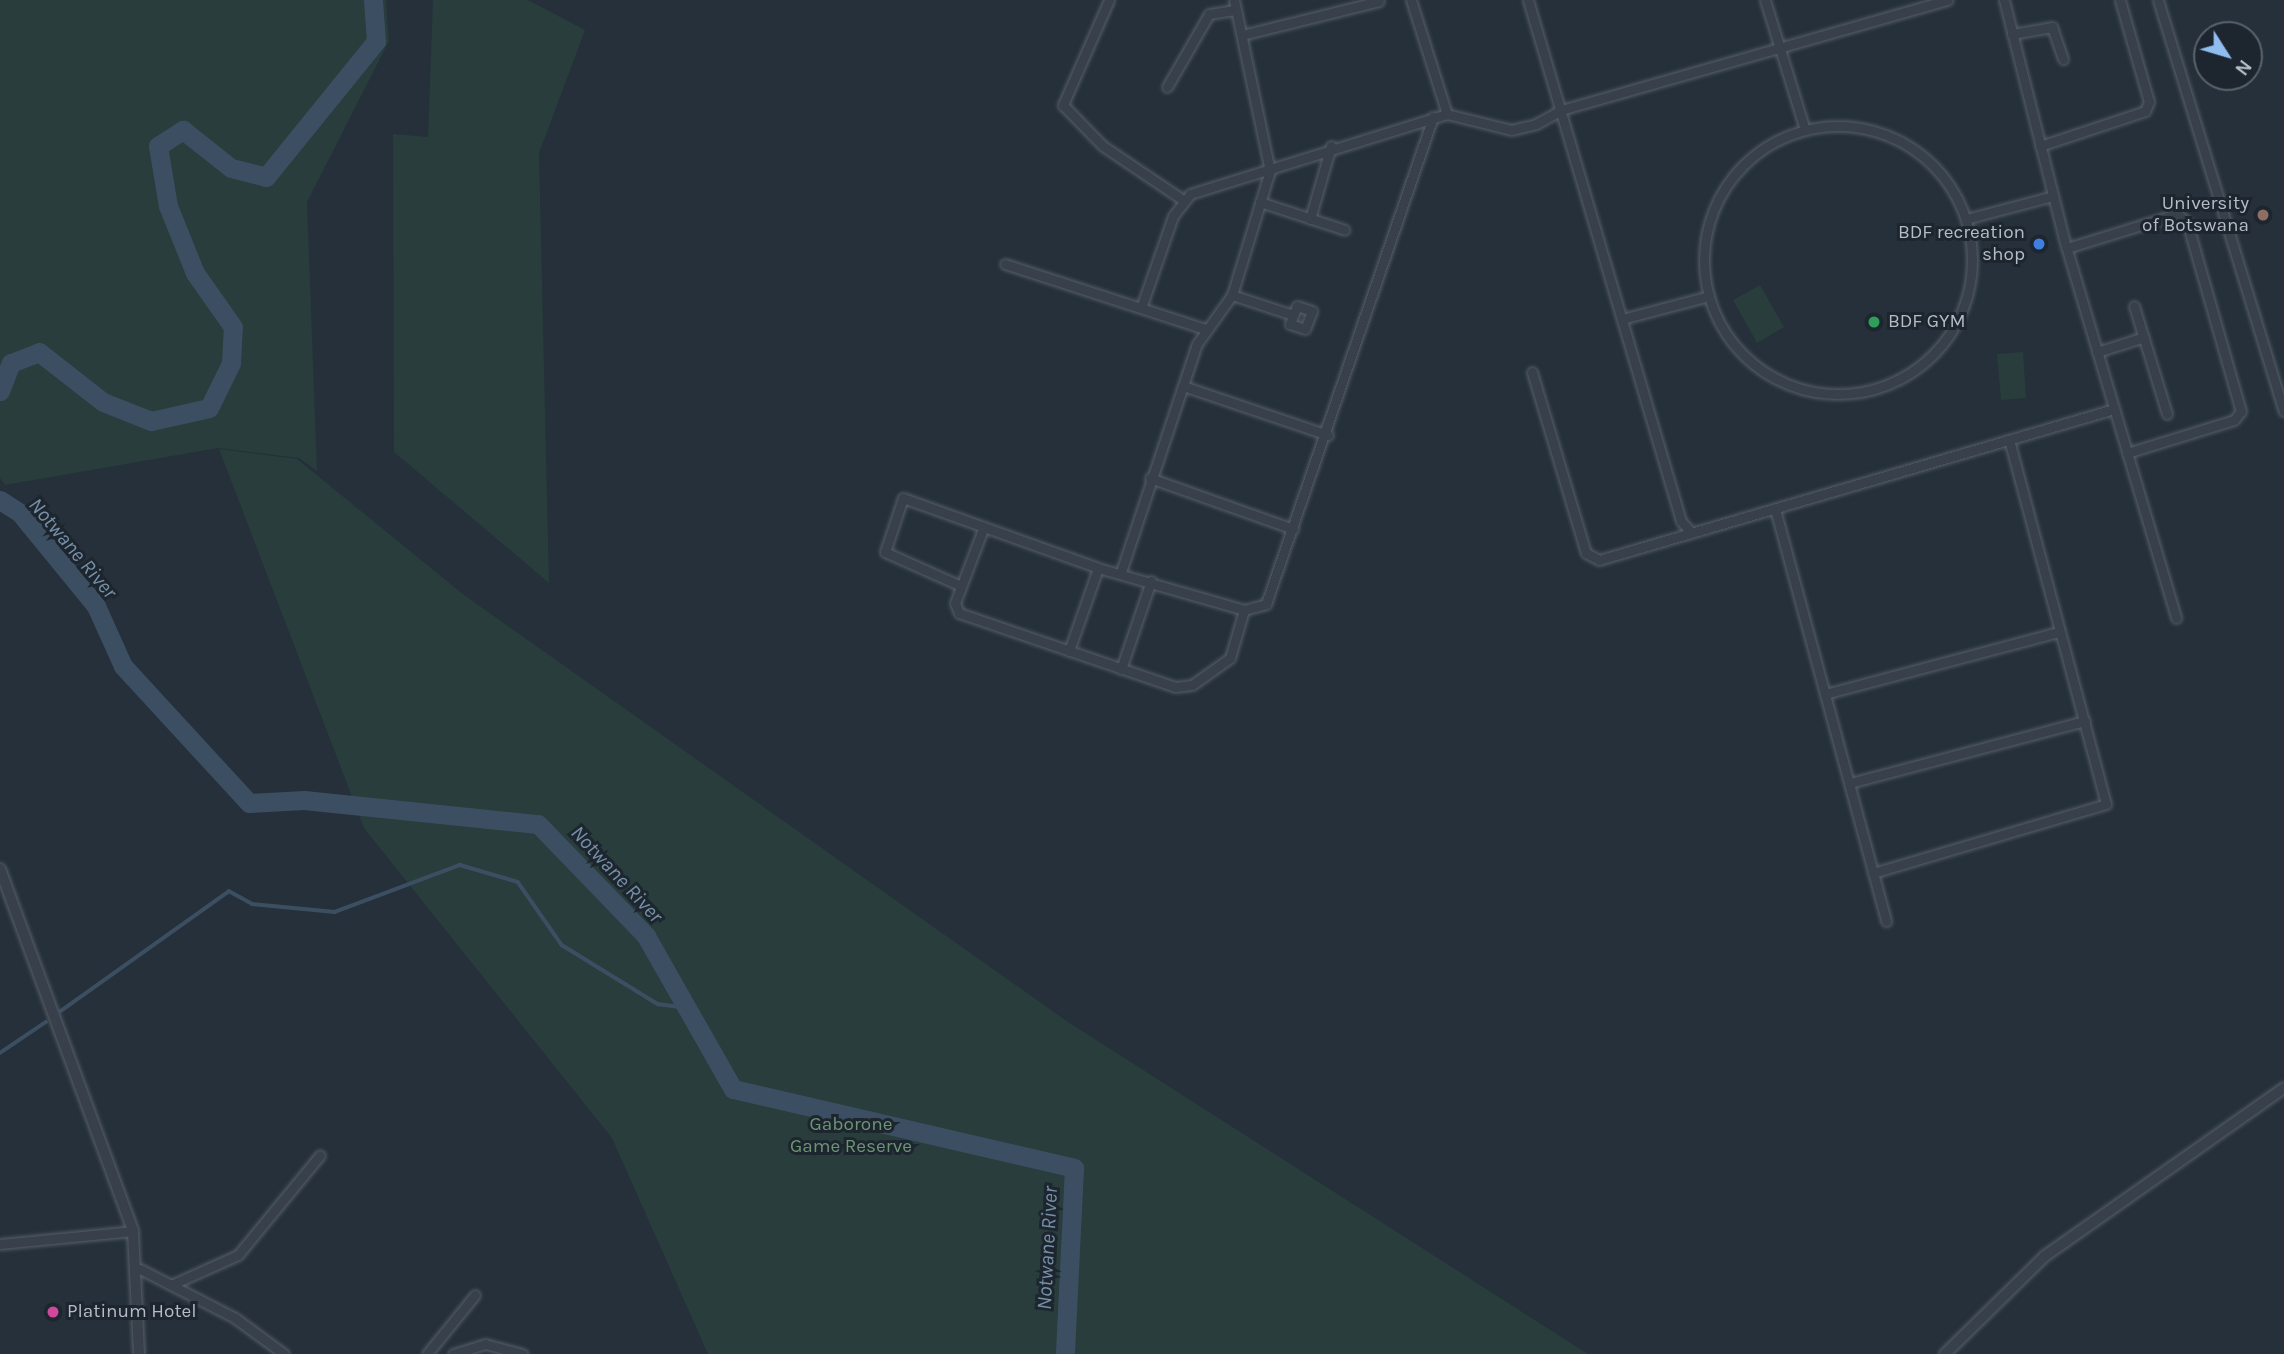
<!DOCTYPE html>
<style>
body{margin:0}
#map{position:relative;width:2284px;height:1354px;overflow:hidden;background:#25303a;font-family:Karla,sans-serif}
div>[style]{position:absolute}
.green>*{inset:0;background:#283d3c}
.stream>*{height:3.5px;margin:-1.75px;padding:0 1.75px;transform-origin:1.75px;border-radius:1.75px;background:#3c4f62}
.river>*{height:19px;margin:-9.5px;padding:0 9.5px;transform-origin:9.5px;border-radius:9.5px;background:#3c4f62}
.roads{filter:drop-shadow(0 0 2px #565f68) drop-shadow(0 0 2px #565f68)}
.minor>*{height:9px;margin:-4.5px;padding:0 4.5px;transform-origin:4.5px;border-radius:4.5px;background:#38414b}
.minor>.ring{margin:-4.5px;padding:0;box-sizing:content-box;background:none;border:9px solid #38414b;border-radius:50%}
.tertiary>*{height:10px;margin:-5px;padding:0 5px;transform-origin:5px;border-radius:5px;background:#38414b}
.dots>*{width:19px;height:19px;translate:-50% -50%;box-sizing:border-box;border:4px solid #1d262f;border-radius:50%}
span{translate:-50% -50%;white-space:nowrap;text-align:center;line-height:1.15;-webkit-text-stroke:6px #1d262f;paint-order:stroke}
.poi-label{font-size:19px;color:#b4bcc6}
.right{translate:-100% -50%;text-align:right}
.left{translate:0 -50%;text-align:left}
.park-label{font-size:19px;color:#6d9573}
.water-label{font-size:21px;color:#7790a7;font-style:italic}
.north{position:absolute;left:2193px;top:21px;width:70px;height:70px;box-sizing:border-box;background:#1d262f;border:2px solid #59626b;border-radius:50%;rotate:127deg;font-size:19px;font-weight:700;line-height:28px;text-align:center;color:#b4bcc6}
.north::after{content:'';display:block;margin:auto;width:24px;height:32px;background:#90bdef;clip-path:polygon(50% 0,100% 100%,50% 72%,0 100%)}
</style>
<div id="map">
<div class="green">
<i style="clip-path:polygon(0 0,386px 0,389px 41px,307px 202px,317px 471px,299px 458px,218px 448px,5px 485px,0 478px)"></i>
<i style="clip-path:polygon(433px 0,528px 0,585px 30px,539px 153px,549px 583px,394px 452px,393px 134px,428px 137px)"></i>
<i style="clip-path:polygon(1760px 285px,1784px 327px,1757px 343px,1733px 300px)"></i>
<i style="clip-path:polygon(2023px 352px,2026px 398px,2001px 400px,1997px 354px)"></i>
<i style="clip-path:polygon(219px 449px,297px 459px,464px 595px,1068px 1022px,1588px 1354px,708px 1354px,612px 1138px,364px 828px)"></i>
</div>
<div class="stream">
<i style="left:61px;top:1011px;width:206px;rotate:-35.5deg"></i>
<i style="left:229px;top:891px;width:26px;rotate:29deg"></i>
<i style="left:252px;top:904px;width:83px;rotate:5.5deg"></i>
<i style="left:335px;top:912px;width:134px;rotate:-20.6deg"></i>
<i style="left:460px;top:865px;width:60px;rotate:16.3deg"></i>
<i style="left:518px;top:882px;width:77px;rotate:55.1deg"></i>
<i style="left:562px;top:945px;width:113px;rotate:31.6deg"></i>
<i style="left:658px;top:1004px;width:29px;rotate:8deg"></i>
<i style="left:0;top:1053px;width:55px;rotate:-34deg"></i>
</div>
<div class="river">
<i style="left:0;top:391px;width:30px;rotate:-69deg"></i>
<i style="left:11px;top:363px;width:30px;rotate:-21deg"></i>
<i style="left:39px;top:352px;width:81px;rotate:38deg"></i>
<i style="left:103px;top:402px;width:52px;rotate:21.6deg"></i>
<i style="left:151px;top:421px;width:59px;rotate:-12.6deg"></i>
<i style="left:209px;top:408px;width:50px;rotate:-63.9deg"></i>
<i style="left:231px;top:363px;width:36px;rotate:-87deg"></i>
<i style="left:233px;top:327px;width:66px;rotate:-125.1deg"></i>
<i style="left:195px;top:273px;width:72px;rotate:-111.9deg"></i>
<i style="left:168px;top:206px;width:61px;rotate:-99.5deg"></i>
<i style="left:158px;top:146px;width:30px;rotate:-33deg"></i>
<i style="left:183px;top:130px;width:61px;rotate:38.4deg"></i>
<i style="left:231px;top:168px;width:36px;rotate:14deg"></i>
<i style="left:266px;top:177px;width:175px;rotate:-51deg"></i>
<i style="left:376px;top:41px;width:41px;rotate:-94.2deg"></i>
<i style="left:0;top:500px;width:24px;rotate:33deg"></i>
<i style="left:20px;top:513px;width:120px;rotate:50.7deg"></i>
<i style="left:96px;top:606px;width:66px;rotate:65.8deg"></i>
<i style="left:123px;top:666px;width:186px;rotate:47.4deg"></i>
<i style="left:249px;top:803px;width:55px;rotate:-3.1deg"></i>
<i style="left:304px;top:800px;width:235px;rotate:5.9deg"></i>
<i style="left:538px;top:824px;width:156px;rotate:46deg"></i>
<i style="left:646px;top:936px;width:176px;rotate:60.4deg"></i>
<i style="left:733px;top:1089px;width:350px;rotate:13deg"></i>
<i style="left:1074px;top:1168px;width:186px;rotate:92.8deg"></i>
</div>
<div class="roads">
<div class="minor">
<i style="left:1109px;top:0;width:115px;rotate:113.7deg"></i>
<i style="left:1063px;top:105px;width:57px;rotate:45.7deg"></i>
<i style="left:1103px;top:146px;width:97px;rotate:34deg"></i>
<i style="left:1411px;top:0;width:120px;rotate:72.5deg"></i>
<i style="left:1528px;top:0;width:543px;rotate:73.63deg"></i>
<i style="left:1681px;top:521px;width:12px;rotate:48deg"></i>
<i style="left:1765px;top:0;width:136px;rotate:72.9deg"></i>
<i style="left:2004px;top:0;width:254px;rotate:75.9deg"></i>
<i style="left:2066px;top:246px;width:388px;rotate:73.5deg"></i>
<i style="left:2158px;top:0;width:430px;rotate:73deg"></i>
<i style="left:2012px;top:34px;width:41px;rotate:-9.9deg"></i>
<i style="left:2052px;top:27px;width:34px;rotate:71deg"></i>
<i style="left:1242px;top:35px;width:141px;rotate:-13.9deg"></i>
<i style="left:1167px;top:87px;width:84px;rotate:-60.1deg"></i>
<i style="left:1209px;top:14px;width:26px;rotate:-9deg"></i>
<i class="ring" style="left:1704px;top:126px;width:259px;height:259px"></i>
<i style="left:2040px;top:146px;width:111px;rotate:-18.4deg"></i>
<i style="left:2145px;top:111px;width:10px;rotate:-66deg"></i>
<i style="left:2149px;top:102px;width:106px;rotate:-105.9deg"></i>
<i style="left:1260px;top:202px;width:89px;rotate:18.2deg"></i>
<i style="left:1310px;top:219px;width:76px;rotate:-74deg"></i>
<i style="left:1966px;top:219px;width:90px;rotate:-14.8deg"></i>
<i style="left:2067px;top:248px;width:115px;rotate:-17.2deg"></i>
<i style="left:2177px;top:214px;width:13px;rotate:39deg"></i>
<i style="left:2187px;top:222px;width:197px;rotate:74.1deg"></i>
<i style="left:2241px;top:411px;width:11px;rotate:128deg"></i>
<i style="left:2234px;top:420px;width:112px;rotate:162.9deg"></i>
<i style="left:1005px;top:264px;width:210px;rotate:18deg"></i>
<i style="left:1232px;top:295px;width:64px;rotate:18.2deg"></i>
<i style="left:1297px;top:306px;width:16px;rotate:18deg"></i>
<i style="left:1312px;top:311px;width:19px;rotate:111deg"></i>
<i style="left:1305px;top:329px;width:16px;rotate:-162deg"></i>
<i style="left:1290px;top:324px;width:19px;rotate:-69deg"></i>
<i style="left:2134px;top:306px;width:113px;rotate:73deg"></i>
<i style="left:1141px;top:308px;width:97px;rotate:-70.8deg"></i>
<i style="left:1173px;top:216px;width:28px;rotate:-52deg"></i>
<i style="left:1190px;top:194px;width:269px;rotate:-17.3deg"></i>
<i style="left:1447px;top:114px;width:66px;rotate:14deg"></i>
<i style="left:1511px;top:130px;width:26px;rotate:-13deg"></i>
<i style="left:1536px;top:124px;width:29px;rotate:-29deg"></i>
<i style="left:1561px;top:110px;width:402px;rotate:-15.9deg"></i>
<i style="left:1622px;top:319px;width:90px;rotate:-14.8deg"></i>
<i style="left:2097px;top:352px;width:49px;rotate:-17.7deg"></i>
<i style="left:1532px;top:372px;width:189px;rotate:73.4deg"></i>
<i style="left:1586px;top:553px;width:15px;rotate:28deg"></i>
<i style="left:1599px;top:560px;width:537px;rotate:-16.34deg"></i>
<i style="left:1183px;top:386px;width:153px;rotate:18.7deg"></i>
<i style="left:1150px;top:478px;width:152px;rotate:19.6deg"></i>
<i style="left:1775px;top:509px;width:427px;rotate:74.9deg"></i>
<i style="left:983px;top:529px;width:79px;rotate:110.7deg"></i>
<i style="left:955px;top:603px;width:11px;rotate:68deg"></i>
<i style="left:959px;top:613px;width:228px;rotate:18.9deg"></i>
<i style="left:1175px;top:687px;width:17px;rotate:-7deg"></i>
<i style="left:1192px;top:685px;width:47px;rotate:-35.4deg"></i>
<i style="left:1230px;top:658px;width:50px;rotate:-73.7deg"></i>
<i style="left:1121px;top:572px;width:240px;rotate:-71.6deg"></i>
<i style="left:1197px;top:344px;width:60px;rotate:-54.5deg"></i>
<i style="left:1232px;top:295px;width:130px;rotate:-73deg"></i>
<i style="left:1270px;top:171px;width:175px;rotate:-101.9deg"></i>
<i style="left:961px;top:586px;width:83px;rotate:-155.9deg"></i>
<i style="left:885px;top:552px;width:57px;rotate:-71.6deg"></i>
<i style="left:903px;top:498px;width:207px;rotate:19.7deg"></i>
<i style="left:1098px;top:568px;width:152px;rotate:16deg"></i>
<i style="left:1244px;top:610px;width:23px;rotate:-15deg"></i>
<i style="left:1266px;top:604px;width:515px;rotate:-71.07deg"></i>
<i style="left:1069px;top:651px;width:88px;rotate:-70.7deg"></i>
<i style="left:1121px;top:669px;width:93px;rotate:-71.2deg"></i>
<i style="left:1825px;top:694px;width:241px;rotate:-14.9deg"></i>
<i style="left:1850px;top:783px;width:243px;rotate:-14.8deg"></i>
<i style="left:1873px;top:873px;width:243px;rotate:-16.5deg"></i>
<i style="left:2106px;top:804px;width:377px;rotate:-104.9deg"></i>
<i style="left:0;top:1244px;width:134px;rotate:-5.6deg"></i>
<i style="left:140px;top:1269px;width:107px;rotate:27.3deg"></i>
<i style="left:235px;top:1318px;width:61px;rotate:36.3deg"></i>
<i style="left:171px;top:1285px;width:73px;rotate:-24.1deg"></i>
<i style="left:238px;top:1255px;width:129px;rotate:-50.6deg"></i>
<i style="left:427px;top:1354px;width:76px;rotate:-50.9deg"></i>
<i style="left:453px;top:1354px;width:34px;rotate:-17deg"></i>
<i style="left:485px;top:1344px;width:39px;rotate:15deg"></i>
</div>
<div class="tertiary">
<i style="left:0;top:869px;width:386px;rotate:69.8deg"></i>
<i style="left:133px;top:1231px;width:123px;rotate:87.2deg"></i>
<i style="left:1945px;top:1354px;width:140px;rotate:-44.4deg"></i>
<i style="left:2045px;top:1256px;width:292px;rotate:-35.1deg"></i>
</div>
</div>
<div class="dots">
<i style="left:2263px;top:215px;background:#8d6e63"></i>
<i style="left:2039px;top:244px;background:#3f7fe0"></i>
<i style="left:1874px;top:322px;background:#2e9e5b"></i>
<i style="left:53px;top:1312px;background:#d1479c"></i>
</div>
<div class="poi-label">
<span class="right" style="left:2249px;top:215px">University<br>of Botswana</span>
<span class="right" style="left:2025px;top:244px">BDF recreation<br>shop</span>
<span class="left" style="left:1888px;top:322px">BDF GYM</span>
<span class="left" style="left:67px;top:1312px">Platinum Hotel</span>
</div>
<div class="park-label">
<span style="left:851px;top:1136px">Gaborone<br>Game Reserve</span>
</div>
<div class="water-label">
<span style="left:73px;top:548px;rotate:50deg">Notwane River</span>
<span style="left:617px;top:874px;rotate:47deg">Notwane River</span>
<span style="left:1047px;top:1248px;rotate:-87deg">Notwane River</span>
</div>
<div class="north">N</div>
</div>
